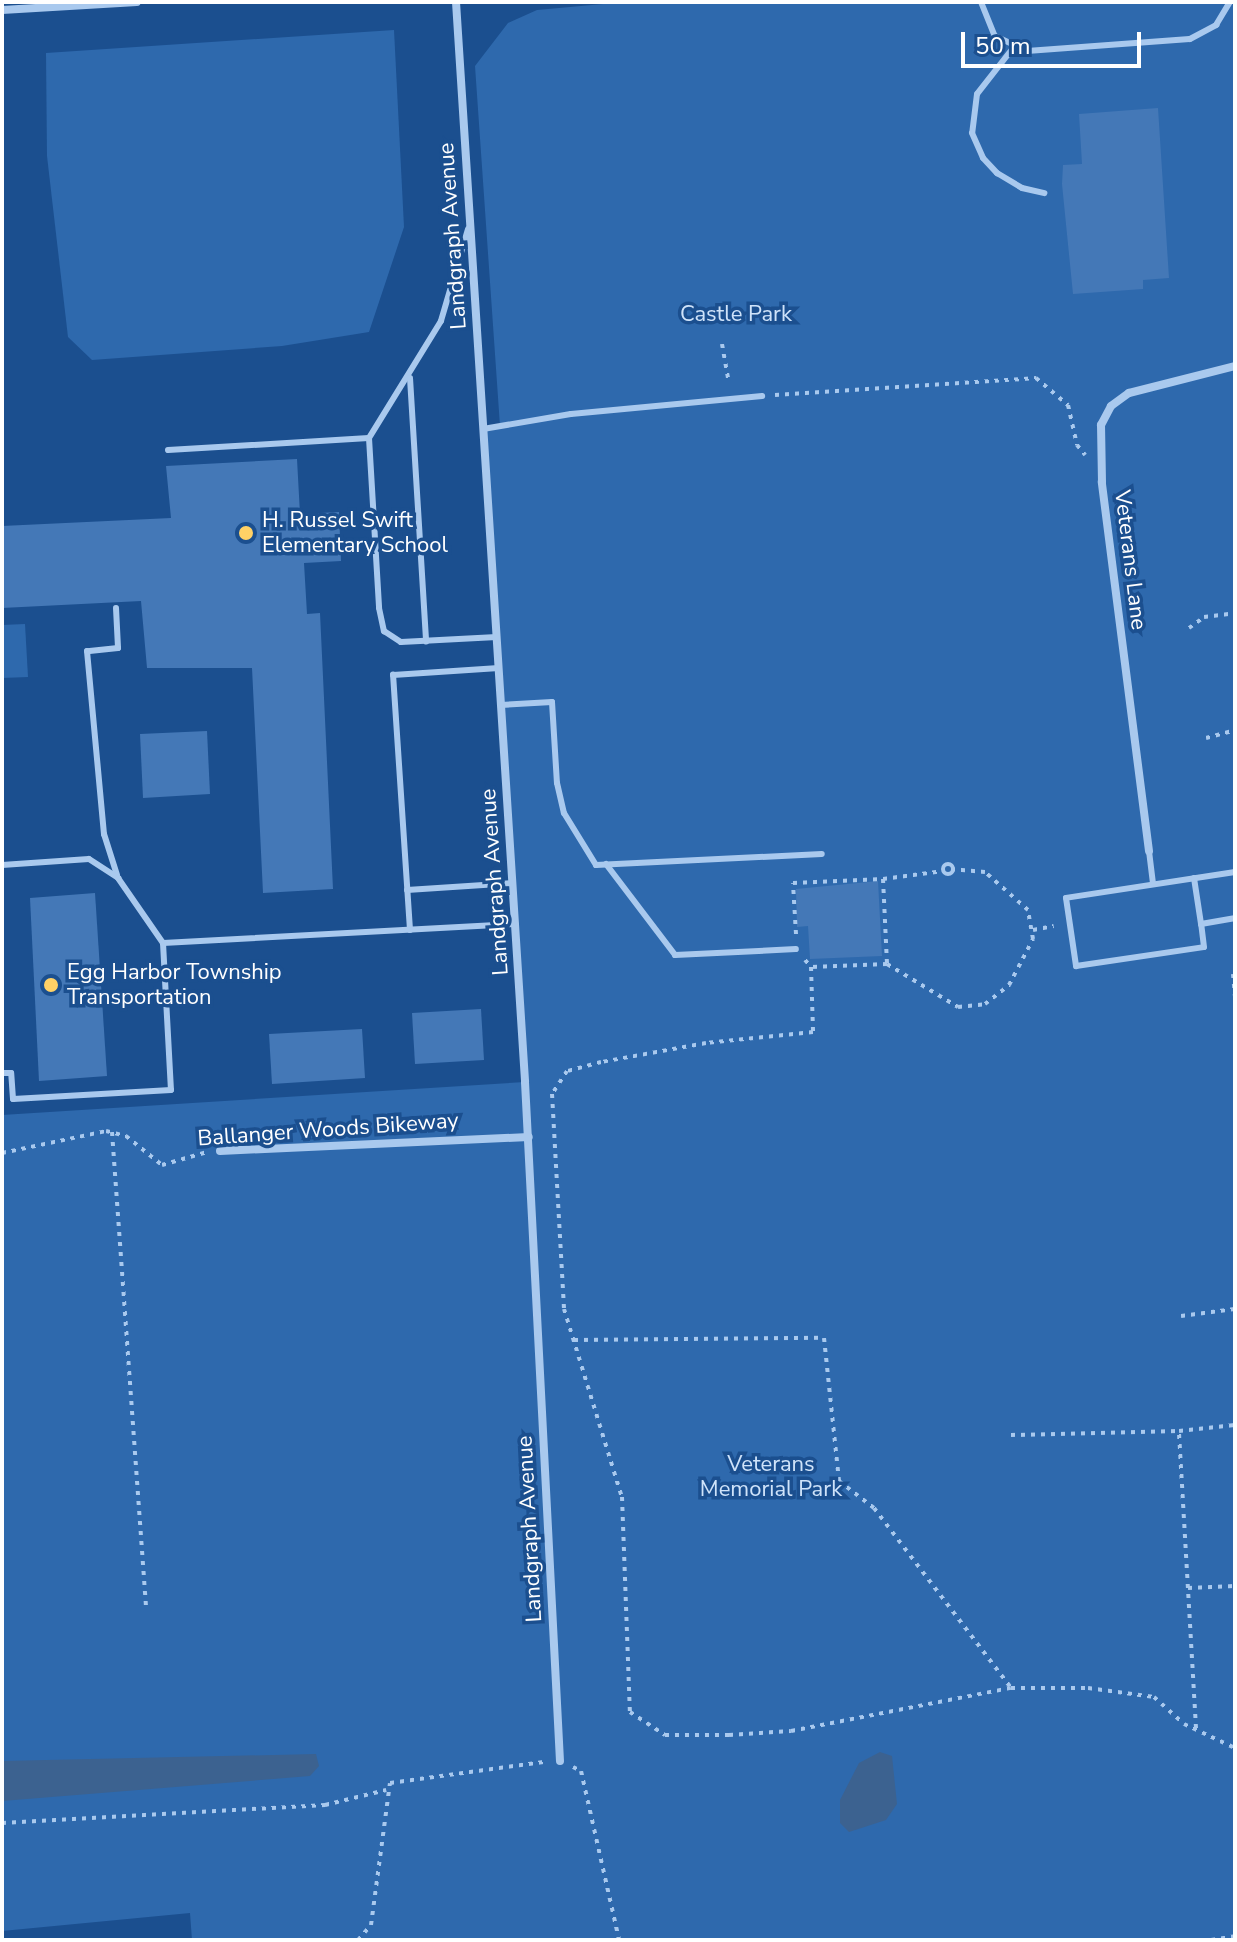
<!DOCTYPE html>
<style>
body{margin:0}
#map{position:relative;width:1237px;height:1942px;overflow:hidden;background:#1b4f8f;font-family:"Nunito Sans",sans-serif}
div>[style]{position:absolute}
.green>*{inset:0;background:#2e69ad}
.water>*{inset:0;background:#3c6290}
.building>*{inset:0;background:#4478b7}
.path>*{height:4px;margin-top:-2px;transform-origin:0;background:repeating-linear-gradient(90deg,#a9c9ee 0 4px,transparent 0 10px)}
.path>.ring{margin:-2px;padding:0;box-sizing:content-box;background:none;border:4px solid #a9c9ee;border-radius:50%}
.service>*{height:6px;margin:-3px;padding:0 3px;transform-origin:3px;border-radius:3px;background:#a9c9ee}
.minor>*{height:8px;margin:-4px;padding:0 4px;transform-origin:4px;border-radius:4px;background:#a9c9ee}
.dots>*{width:22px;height:22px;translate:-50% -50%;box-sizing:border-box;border:4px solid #1b4f8f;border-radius:50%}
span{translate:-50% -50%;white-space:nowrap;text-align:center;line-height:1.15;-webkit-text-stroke:7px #1b4f8f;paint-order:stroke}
.street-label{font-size:22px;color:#fff}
.park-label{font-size:22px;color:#cfe3fa}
.poi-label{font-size:22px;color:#fff}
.left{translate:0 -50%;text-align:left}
.frame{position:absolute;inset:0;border:4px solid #fff;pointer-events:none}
.scale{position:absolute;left:961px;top:32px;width:180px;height:36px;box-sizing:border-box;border:4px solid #fff;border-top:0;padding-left:10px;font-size:24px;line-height:28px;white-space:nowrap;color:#fff;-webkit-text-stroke:6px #1b4f8f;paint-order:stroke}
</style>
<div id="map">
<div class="green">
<i style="clip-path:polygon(625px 2px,1235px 2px,1235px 1940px,192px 1940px,190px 1913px,2px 1931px,2px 1115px,525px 1082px,483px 429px,500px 426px,475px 66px,508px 23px,537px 10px)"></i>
<i style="clip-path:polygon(394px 30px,404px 227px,369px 332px,282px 346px,92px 360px,68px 337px,47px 156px,46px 53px)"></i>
<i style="clip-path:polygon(25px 624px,28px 677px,2px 678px,2px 625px)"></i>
</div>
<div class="water">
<i style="clip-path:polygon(880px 1752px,892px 1756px,897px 1804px,886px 1820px,849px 1832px,840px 1823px,840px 1800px,859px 1763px)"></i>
<i style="clip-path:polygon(316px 1754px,319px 1766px,310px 1776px,2px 1801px,2px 1761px)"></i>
</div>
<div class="building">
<i style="clip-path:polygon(1158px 108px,1169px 278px,1143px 280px,1143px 289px,1073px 294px,1062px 184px,1063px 165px,1082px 164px,1079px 114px)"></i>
<i style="clip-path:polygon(297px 459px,300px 514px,339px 512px,341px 561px,304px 563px,307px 614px,320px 613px,333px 889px,263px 893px,252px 668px,147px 668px,141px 601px,2px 608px,2px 526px,171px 518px,166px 466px)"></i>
<i style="clip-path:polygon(207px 731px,210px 794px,143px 798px,140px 734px)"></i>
<i style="clip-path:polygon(878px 881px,882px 956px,810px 959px,808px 926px,797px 927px,796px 889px)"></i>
<i style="clip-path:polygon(95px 893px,107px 1076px,39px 1081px,30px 898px)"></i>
<i style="clip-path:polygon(481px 1009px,484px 1060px,415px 1064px,412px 1013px)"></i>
<i style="clip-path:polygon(362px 1029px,365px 1078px,272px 1084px,269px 1034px)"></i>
</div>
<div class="path">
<i style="left:722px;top:344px;width:39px;rotate:80deg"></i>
<i style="left:775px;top:395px;width:262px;rotate:-3.7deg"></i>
<i style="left:1036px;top:378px;width:42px;rotate:40.2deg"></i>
<i style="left:1068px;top:405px;width:41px;rotate:77.3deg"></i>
<i style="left:1077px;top:445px;width:13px;rotate:51deg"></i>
<i style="left:1189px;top:628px;width:19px;rotate:-36deg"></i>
<i style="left:1204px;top:617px;width:31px;rotate:-7deg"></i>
<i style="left:1206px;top:738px;width:30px;rotate:-15deg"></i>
<i class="ring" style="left:943px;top:864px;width:6px;height:6px"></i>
<i style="left:883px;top:879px;width:61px;rotate:-7.6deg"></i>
<i style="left:1033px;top:930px;width:21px;rotate:-11deg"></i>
<i style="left:796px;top:934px;width:51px;rotate:-93.4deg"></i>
<i style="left:793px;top:883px;width:90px;rotate:-2.5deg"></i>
<i style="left:883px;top:879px;width:85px;rotate:87.3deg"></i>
<i style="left:887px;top:964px;width:76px;rotate:177.7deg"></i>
<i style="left:805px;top:960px;width:9px;rotate:49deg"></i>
<i style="left:811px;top:967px;width:65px;rotate:88.2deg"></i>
<i style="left:813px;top:1032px;width:108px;rotate:174.1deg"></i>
<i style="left:706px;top:1043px;width:107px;rotate:169.7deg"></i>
<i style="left:601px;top:1062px;width:35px;rotate:165deg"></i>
<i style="left:567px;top:1071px;width:27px;rotate:123deg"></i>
<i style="left:552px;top:1094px;width:215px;rotate:86.8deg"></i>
<i style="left:564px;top:1309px;width:197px;rotate:72.9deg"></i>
<i style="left:622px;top:1497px;width:215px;rotate:87.9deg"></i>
<i style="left:630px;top:1712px;width:42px;rotate:33.3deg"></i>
<i style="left:665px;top:1735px;width:64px"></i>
<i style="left:729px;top:1735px;width:62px;rotate:-3.7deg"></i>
<i style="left:791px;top:1731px;width:224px;rotate:-11.1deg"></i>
<i style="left:1011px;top:1688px;width:77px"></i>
<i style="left:1088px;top:1688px;width:67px;rotate:7.8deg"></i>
<i style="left:1154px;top:1697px;width:40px;rotate:42deg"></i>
<i style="left:1184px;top:1724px;width:56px;rotate:25.2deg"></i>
<i style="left:887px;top:964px;width:83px;rotate:31.2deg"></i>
<i style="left:958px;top:1007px;width:27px;rotate:-6deg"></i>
<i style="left:985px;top:1004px;width:31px;rotate:-38deg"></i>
<i style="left:1009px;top:985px;width:52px;rotate:-62.4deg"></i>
<i style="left:1033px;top:939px;width:29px;rotate:-100deg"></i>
<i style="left:1028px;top:910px;width:57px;rotate:-138.5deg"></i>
<i style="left:985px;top:872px;width:32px;rotate:-175deg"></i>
<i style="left:1233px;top:974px;width:23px;rotate:85deg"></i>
<i style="left:112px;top:1132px;width:478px;rotate:85.9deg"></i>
<i style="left:2px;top:1153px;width:106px;rotate:-11.9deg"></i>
<i style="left:106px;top:1131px;width:21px;rotate:14deg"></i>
<i style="left:126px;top:1136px;width:46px;rotate:38.9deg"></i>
<i style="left:162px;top:1165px;width:47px;rotate:-16.1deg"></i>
<i style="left:1181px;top:1316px;width:54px;rotate:-7.4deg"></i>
<i style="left:574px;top:1340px;width:250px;rotate:-0.5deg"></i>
<i style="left:824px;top:1338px;width:144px;rotate:84deg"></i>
<i style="left:839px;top:1481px;width:44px;rotate:37.6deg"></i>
<i style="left:874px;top:1508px;width:226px;rotate:52.7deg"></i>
<i style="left:1011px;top:1435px;width:168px;rotate:-1.4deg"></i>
<i style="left:1188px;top:1588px;width:47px;rotate:-2.4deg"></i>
<i style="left:1196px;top:1728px;width:297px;rotate:-93.3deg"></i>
<i style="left:1179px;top:1431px;width:56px;rotate:-6.1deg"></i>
<i style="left:573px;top:1767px;width:9px;rotate:27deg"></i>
<i style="left:581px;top:1771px;width:173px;rotate:77.3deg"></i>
<i style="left:2px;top:1823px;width:324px;rotate:-3.2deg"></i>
<i style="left:325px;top:1805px;width:63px;rotate:-13.8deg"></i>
<i style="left:358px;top:1940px;width:20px;rotate:-49deg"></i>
<i style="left:371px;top:1925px;width:143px;rotate:-82.4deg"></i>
<i style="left:390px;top:1783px;width:155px;rotate:-7.8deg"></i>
<i style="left:1211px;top:1940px;width:24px;rotate:-9deg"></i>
</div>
<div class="service">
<i style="left:981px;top:2px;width:37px;rotate:68deg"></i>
<i style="left:995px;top:36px;width:35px;rotate:25deg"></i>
<i style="left:1027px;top:51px;width:163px;rotate:-4.2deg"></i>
<i style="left:1190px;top:39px;width:30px;rotate:-28deg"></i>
<i style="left:1216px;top:25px;width:27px;rotate:-59deg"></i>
<i style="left:1013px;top:48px;width:58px;rotate:128deg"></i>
<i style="left:977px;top:94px;width:39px;rotate:97deg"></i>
<i style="left:972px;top:133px;width:27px;rotate:66deg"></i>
<i style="left:983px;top:158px;width:21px;rotate:47deg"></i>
<i style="left:997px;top:173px;width:29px;rotate:31deg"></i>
<i style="left:1022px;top:188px;width:23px;rotate:13deg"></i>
<i style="left:468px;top:229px;width:96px;rotate:106.4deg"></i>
<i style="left:441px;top:321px;width:137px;rotate:121.6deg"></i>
<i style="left:369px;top:438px;width:170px;rotate:86.6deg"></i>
<i style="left:379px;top:608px;width:24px;rotate:78deg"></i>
<i style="left:384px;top:631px;width:20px;rotate:33deg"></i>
<i style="left:401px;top:642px;width:96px;rotate:-3deg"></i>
<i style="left:410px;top:378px;width:264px;rotate:86.5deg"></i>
<i style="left:483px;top:429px;width:89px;rotate:-9.7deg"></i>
<i style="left:571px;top:414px;width:192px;rotate:-5.4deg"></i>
<i style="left:168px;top:450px;width:201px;rotate:-3.4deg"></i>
<i style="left:116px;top:608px;width:40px;rotate:87.1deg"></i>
<i style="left:118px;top:648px;width:31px;rotate:174deg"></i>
<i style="left:87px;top:651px;width:184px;rotate:84.7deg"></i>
<i style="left:104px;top:834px;width:43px;rotate:72.4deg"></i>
<i style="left:501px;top:705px;width:51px;rotate:-3.4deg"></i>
<i style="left:552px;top:702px;width:81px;rotate:86.5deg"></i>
<i style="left:557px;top:783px;width:31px;rotate:77deg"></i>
<i style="left:564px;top:813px;width:61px;rotate:58.4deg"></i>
<i style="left:596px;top:865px;width:226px;rotate:-2.8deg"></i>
<i style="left:1149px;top:851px;width:33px;rotate:83deg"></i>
<i style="left:606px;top:864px;width:114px;rotate:52.8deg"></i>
<i style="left:675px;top:955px;width:121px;rotate:-2.8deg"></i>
<i style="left:2px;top:865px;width:87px;rotate:-3.9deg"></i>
<i style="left:89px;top:859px;width:35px;rotate:33deg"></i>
<i style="left:118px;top:878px;width:79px;rotate:55.3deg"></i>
<i style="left:163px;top:943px;width:147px;rotate:86.9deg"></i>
<i style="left:171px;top:1090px;width:158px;rotate:176.7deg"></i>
<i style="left:13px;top:1099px;width:26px;rotate:-94deg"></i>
<i style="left:11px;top:1073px;width:9px;rotate:180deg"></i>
<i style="left:1235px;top:872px;width:171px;rotate:171.3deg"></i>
<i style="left:1066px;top:898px;width:69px;rotate:81.6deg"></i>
<i style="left:1076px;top:966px;width:129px;rotate:-8.4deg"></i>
<i style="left:1204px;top:947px;width:23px;rotate:-97deg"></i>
<i style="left:1201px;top:924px;width:35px;rotate:-10deg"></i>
<i style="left:1194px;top:878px;width:47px;rotate:81.3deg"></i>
<i style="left:407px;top:890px;width:106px;rotate:-3.8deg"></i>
<i style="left:410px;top:930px;width:256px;rotate:-93.8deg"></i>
<i style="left:393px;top:675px;width:106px;rotate:-3.8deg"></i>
<i style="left:163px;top:943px;width:353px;rotate:-3.1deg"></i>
</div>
<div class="minor">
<i style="left:456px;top:2px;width:1082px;rotate:86.34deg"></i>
<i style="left:525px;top:1082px;width:680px;rotate:87.05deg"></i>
<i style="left:2px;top:10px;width:135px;rotate:-3.4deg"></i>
<i style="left:1149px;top:851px;width:372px;rotate:-97.3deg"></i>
<i style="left:1102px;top:482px;width:57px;rotate:-91deg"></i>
<i style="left:1101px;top:425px;width:21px;rotate:-62deg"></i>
<i style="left:1111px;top:406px;width:22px;rotate:-36deg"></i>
<i style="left:1129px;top:393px;width:109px;rotate:-14.3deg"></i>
<i style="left:220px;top:1151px;width:309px;rotate:-2.6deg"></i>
</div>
<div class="dots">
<i style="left:246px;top:533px;background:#ffd166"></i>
<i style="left:51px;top:985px;background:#ffd166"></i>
</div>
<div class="street-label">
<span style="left:453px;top:236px;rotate:-94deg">Landgraph Avenue</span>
<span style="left:1130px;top:560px;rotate:83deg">Veterans Lane</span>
<span style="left:495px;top:882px;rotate:-94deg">Landgraph Avenue</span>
<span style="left:328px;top:1130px;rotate:-4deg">Ballanger Woods Bikeway</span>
<span style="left:530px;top:1529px;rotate:-93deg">Landgraph Avenue</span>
</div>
<div class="park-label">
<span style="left:736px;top:315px">Castle Park</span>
<span style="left:771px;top:1477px">Veterans<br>Memorial Park</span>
</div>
<div class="poi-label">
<span class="left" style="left:262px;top:533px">H. Russel Swift<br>Elementary School</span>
<span class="left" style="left:67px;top:985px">Egg Harbor Township<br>Transportation</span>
</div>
<div class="frame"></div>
<div class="scale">50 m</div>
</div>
